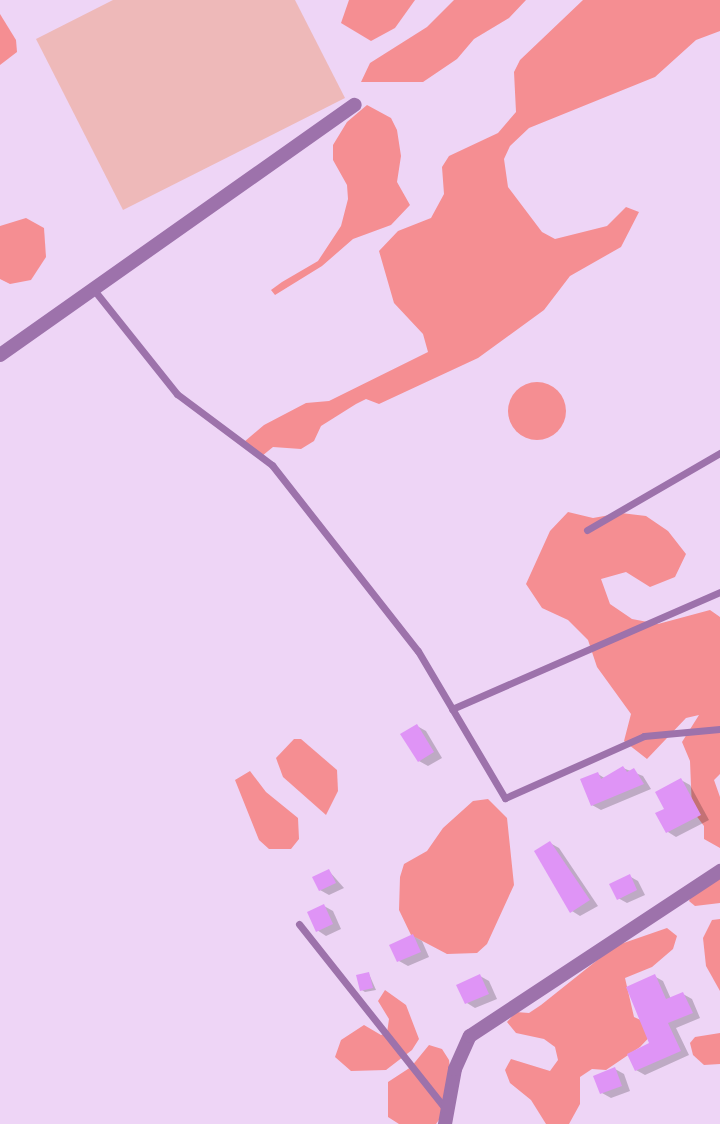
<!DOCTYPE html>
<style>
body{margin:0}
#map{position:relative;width:720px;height:1124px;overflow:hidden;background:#eed5f6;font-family:"Space Grotesk",sans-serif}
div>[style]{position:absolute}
.green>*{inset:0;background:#eeb9b9}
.forest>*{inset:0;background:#f58e92}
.round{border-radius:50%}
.shadow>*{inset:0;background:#0003}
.building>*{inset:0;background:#df94f6}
.service>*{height:7px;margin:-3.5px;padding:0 3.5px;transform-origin:3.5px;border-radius:3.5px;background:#9d72ab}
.minor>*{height:14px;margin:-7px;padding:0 7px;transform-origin:7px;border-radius:7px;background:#9d72ab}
span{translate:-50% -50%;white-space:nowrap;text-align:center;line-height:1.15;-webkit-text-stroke:7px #fff;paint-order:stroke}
</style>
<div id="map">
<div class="green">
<i style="clip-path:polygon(113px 0,295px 0,345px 98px,123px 210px,36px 39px)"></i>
</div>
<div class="forest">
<i style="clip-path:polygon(349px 0,415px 0,395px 28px,371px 41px,341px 23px)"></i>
<i style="clip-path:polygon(454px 0,526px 0,509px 18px,474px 39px,457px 59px,423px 82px,361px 82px,370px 63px,427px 27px)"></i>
<i style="clip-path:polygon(583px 0,720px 0,720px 31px,696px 40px,655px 77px,529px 128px,510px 146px,504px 159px,508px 187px,542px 232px,555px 239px,607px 226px,626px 207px,639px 212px,621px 247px,570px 276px,544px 310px,478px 358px,379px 404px,366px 399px,356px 404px,321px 426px,314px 441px,301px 449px,273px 447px,262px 456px,244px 442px,264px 425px,306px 403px,329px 401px,428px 352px,423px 334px,394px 303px,379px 251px,398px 231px,431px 218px,444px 194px,442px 167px,449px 156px,498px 133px,516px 112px,514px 72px,520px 60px)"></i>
<i style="clip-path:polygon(0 14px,16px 40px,17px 52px,0 65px)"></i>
<i style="clip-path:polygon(367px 105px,391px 118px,397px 130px,401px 156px,397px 182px,410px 205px,391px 225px,353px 239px,322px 266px,275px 295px,271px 290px,282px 282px,318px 261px,341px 226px,348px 199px,347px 185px,333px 160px,333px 145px,347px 122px)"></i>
<i style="clip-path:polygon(26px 218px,44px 228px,46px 257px,31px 280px,10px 284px,0 279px,0 226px)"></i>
<i class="round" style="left:508px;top:382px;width:58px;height:58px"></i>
<i style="clip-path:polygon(568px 512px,593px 518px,621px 513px,646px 516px,668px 531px,686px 554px,675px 577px,650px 587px,626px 572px,601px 579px,610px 604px,632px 619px,658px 624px,710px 610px,720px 617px,720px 774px,714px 780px,720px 797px,720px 848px,704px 839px,704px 826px,692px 810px,690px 761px,682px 742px,699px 715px,686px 718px,647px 759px,624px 741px,631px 714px,597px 667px,588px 640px,568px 620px,542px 608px,526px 584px,550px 531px)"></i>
<i style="clip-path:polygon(294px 739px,301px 739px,337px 770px,338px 791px,326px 815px,283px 777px,276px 758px)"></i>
<i style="clip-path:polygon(250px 771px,266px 792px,298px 818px,299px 839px,291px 849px,269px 849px,259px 840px,235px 780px)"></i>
<i style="clip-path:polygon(488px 799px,507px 818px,514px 885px,487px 944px,477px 953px,447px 954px,411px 935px,399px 910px,400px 877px,404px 864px,427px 851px,443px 828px,473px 801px)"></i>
<i style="clip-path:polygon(720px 878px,720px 903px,695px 906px,689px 901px,697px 882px)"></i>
<i style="clip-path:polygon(720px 919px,720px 991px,706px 966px,703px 938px,712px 920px)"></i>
<i style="clip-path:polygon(667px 928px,677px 936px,673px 949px,652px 967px,625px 978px,634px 1017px,658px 1028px,640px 1047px,606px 1070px,592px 1069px,580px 1077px,580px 1104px,569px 1124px,546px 1124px,531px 1100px,510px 1083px,505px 1070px,511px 1059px,550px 1071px,558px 1060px,555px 1047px,544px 1039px,516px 1033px,507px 1022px,516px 1012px,529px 1013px,541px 1005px,615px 946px)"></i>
<i style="clip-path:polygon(385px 990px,406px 1005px,419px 1039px,412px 1050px,386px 1070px,351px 1071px,335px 1057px,341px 1040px,364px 1025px,381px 1035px,387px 1033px,389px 1019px,378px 1001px)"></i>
<i style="clip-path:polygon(720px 1033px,720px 1064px,704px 1065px,693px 1055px,690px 1043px,695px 1037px)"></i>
<i style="clip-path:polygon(429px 1045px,442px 1049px,449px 1060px,452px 1087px,444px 1113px,436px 1124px,399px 1124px,388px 1117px,388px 1082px,411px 1067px)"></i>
</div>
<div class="shadow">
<i style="clip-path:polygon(417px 726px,426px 731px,442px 758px,428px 766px,419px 761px)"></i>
<i style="clip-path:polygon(623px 768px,643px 776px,651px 789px,601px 810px,592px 805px,598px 774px,606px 779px)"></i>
<i style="clip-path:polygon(681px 780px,690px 785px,709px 820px,676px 837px,668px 832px,666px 809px)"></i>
<i style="clip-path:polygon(550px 843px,559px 848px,598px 906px,580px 916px,572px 911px)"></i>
<i style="clip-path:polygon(329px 871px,344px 888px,329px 895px,320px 890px)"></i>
<i style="clip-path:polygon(629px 876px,638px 881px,645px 895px,627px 903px,618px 898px)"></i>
<i style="clip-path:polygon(324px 906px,333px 911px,341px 929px,326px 936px,317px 930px)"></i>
<i style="clip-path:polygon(413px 936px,422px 941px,429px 957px,408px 966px,399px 961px)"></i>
<i style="clip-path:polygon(369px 974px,376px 990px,365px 992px,362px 990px)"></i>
<i style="clip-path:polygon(480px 976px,489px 981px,497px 999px,475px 1008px,467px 1003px)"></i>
<i style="clip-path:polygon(654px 976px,663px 981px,671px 999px,683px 994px,692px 999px,700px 1018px,676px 1028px,689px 1055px,645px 1075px,636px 1070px,651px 1044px)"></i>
<i style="clip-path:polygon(615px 1069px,624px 1074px,630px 1091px,611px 1098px,602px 1093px)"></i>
</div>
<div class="building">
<i style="clip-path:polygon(417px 724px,434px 752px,418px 762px,400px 734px)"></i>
<i style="clip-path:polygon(623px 766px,627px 772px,634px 768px,644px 784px,591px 806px,580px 779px,598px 772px,601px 779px)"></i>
<i style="clip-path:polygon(681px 778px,701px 815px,666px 833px,655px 813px,664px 809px,655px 792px)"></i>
<i style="clip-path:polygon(550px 841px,590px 900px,570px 913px,534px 851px)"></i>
<i style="clip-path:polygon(329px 869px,336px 883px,319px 891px,312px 877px)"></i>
<i style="clip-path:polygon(630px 874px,637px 890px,617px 900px,609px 884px)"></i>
<i style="clip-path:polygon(324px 904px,333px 924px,316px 932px,307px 912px)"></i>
<i style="clip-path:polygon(413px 934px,421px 952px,397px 962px,389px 945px)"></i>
<i style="clip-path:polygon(369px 972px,373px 988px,360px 991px,356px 975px)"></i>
<i style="clip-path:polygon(480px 974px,489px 994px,465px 1004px,456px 985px)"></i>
<i style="clip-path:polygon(655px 974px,666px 999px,683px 992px,693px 1013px,668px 1023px,681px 1051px,635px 1071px,627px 1054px,649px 1043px,626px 987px)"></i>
<i style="clip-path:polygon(615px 1067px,622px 1086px,600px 1094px,593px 1076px)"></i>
</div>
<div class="service">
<i style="left:94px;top:290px;width:133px;rotate:51.4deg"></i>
<i style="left:177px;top:394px;width:119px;rotate:36.8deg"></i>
<i style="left:272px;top:465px;width:236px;rotate:51.9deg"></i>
<i style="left:418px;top:651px;width:171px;rotate:59.4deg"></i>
<i style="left:505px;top:798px;width:152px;rotate:-24deg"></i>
<i style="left:644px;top:736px;width:76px;rotate:-5.3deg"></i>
<i style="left:587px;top:530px;width:154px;rotate:-30.1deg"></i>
<i style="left:452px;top:709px;width:292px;rotate:-23.6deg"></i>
<i style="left:299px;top:924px;width:238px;rotate:51.6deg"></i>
</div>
<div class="minor">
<i style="left:0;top:355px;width:434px;rotate:-35.2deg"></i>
<i style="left:445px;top:1124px;width:56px;rotate:-79.7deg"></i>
<i style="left:455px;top:1069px;width:36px;rotate:-66deg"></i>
<i style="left:470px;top:1036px;width:300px;rotate:-33.4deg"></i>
</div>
</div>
